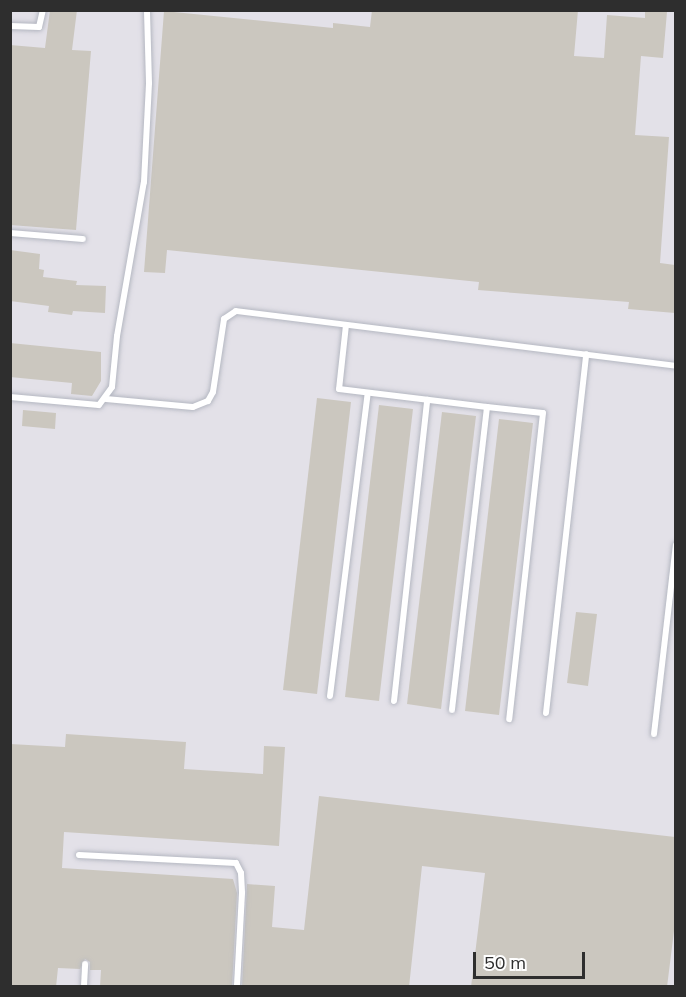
<!DOCTYPE html>
<style>
body{margin:0}
#map{position:relative;width:686px;height:997px;overflow:hidden;background:#efe9e1;font-family:Mulish,sans-serif}
div>[style]{position:absolute}
.industrial>*{inset:0;background:#e3e1e8}
.building>*{inset:0;background:#cbc7bf}
.roads{filter:drop-shadow(0 0 2px #b4b7c1) drop-shadow(0 0 2px #b4b7c1)}
.lane>*{height:6px;margin:-3px;padding:0 3px;transform-origin:3px;border-radius:3px;background:#fff}
span{translate:-50% -50%;white-space:nowrap;text-align:center;line-height:1.15;-webkit-text-stroke:5px #fff;paint-order:stroke}
.frame{position:absolute;inset:0;border:12px solid #2e2e2e;pointer-events:none}
.scale{position:absolute;left:473px;top:952px;width:112px;height:27px;box-sizing:border-box;border:3px solid #2e2e2e;border-top:0;padding-left:8px;font-size:18px;line-height:21px;white-space:nowrap;color:#2e2e2e;-webkit-text-stroke:4px #fff;paint-order:stroke}
</style>
<div id="map">
<div class="industrial">
<i style="clip-path:polygon(10px 11px,675px 11px,675px 986px,11px 986px)"></i>
</div>
<div class="building">
<i style="clip-path:polygon(50px 10px,77px 10px,72px 50px,91px 51px,76px 230px,10px 225px,10px 45px,45px 48px)"></i>
<i style="clip-path:polygon(372px 10px,578px 10px,574px 56px,604px 58px,607px 15px,645px 18px,645px 10px,667px 12px,663px 58px,641px 56px,635px 135px,669px 137px,660px 263px,675px 265px,675px 313px,628px 309px,629px 302px,478px 290px,479px 282px,167px 250px,165px 273px,144px 272px,164px 11px,333px 28px,333px 23px,370px 27px)"></i>
<i style="clip-path:polygon(10px 250px,40px 254px,39px 269px,44px 270px,43px 277px,77px 281px,76px 285px,106px 286px,105px 313px,73px 311px,72px 315px,48px 312px,49px 306px,10px 301px)"></i>
<i style="clip-path:polygon(10px 343px,101px 352px,101px 381px,92px 396px,71px 394px,72px 383px,10px 377px)"></i>
<i style="clip-path:polygon(317px 398px,351px 402px,317px 694px,283px 690px)"></i>
<i style="clip-path:polygon(379px 405px,413px 409px,379px 701px,345px 697px)"></i>
<i style="clip-path:polygon(23px 410px,56px 413px,55px 429px,22px 426px)"></i>
<i style="clip-path:polygon(442px 412px,476px 416px,441px 709px,407px 704px)"></i>
<i style="clip-path:polygon(499px 419px,533px 423px,499px 715px,465px 711px)"></i>
<i style="clip-path:polygon(576px 612px,597px 614px,588px 686px,567px 683px)"></i>
<i style="clip-path:polygon(66px 734px,186px 742px,184px 769px,263px 774px,264px 746px,285px 747px,279px 846px,64px 832px,62px 868px,233px 879px,237px 893px,232px 987px,100px 987px,101px 970px,90px 970px,90px 962px,85px 959px,80px 969px,58px 968px,56px 987px,10px 987px,10px 744px,65px 747px)"></i>
<i style="clip-path:polygon(319px 796px,675px 837px,675px 923px,667px 987px,471px 987px,485px 873px,422px 866px,409px 987px,242px 987px,247px 884px,275px 886px,272px 927px,304px 930px)"></i>
</div>
<div class="roads">
<div class="lane">
<i style="left:10px;top:26px;width:29px;rotate:2deg"></i>
<i style="left:39px;top:27px;width:17px;rotate:-77deg"></i>
<i style="left:10px;top:233px;width:73px;rotate:4.7deg"></i>
<i style="left:346px;top:325px;width:64px;rotate:96.2deg"></i>
<i style="left:339px;top:389px;width:149px;rotate:6.9deg"></i>
<i style="left:487px;top:407px;width:305px;rotate:96.6deg"></i>
<i style="left:10px;top:397px;width:89px;rotate:5.1deg"></i>
<i style="left:99px;top:405px;width:22px;rotate:-54deg"></i>
<i style="left:112px;top:387px;width:51px;rotate:-84.4deg"></i>
<i style="left:117px;top:336px;width:156px;rotate:-80.1deg"></i>
<i style="left:144px;top:182px;width:99px;rotate:-87.1deg"></i>
<i style="left:149px;top:83px;width:73px;rotate:-91.6deg"></i>
<i style="left:106px;top:399px;width:87px;rotate:5.3deg"></i>
<i style="left:193px;top:407px;width:16px;rotate:-22deg"></i>
<i style="left:208px;top:401px;width:10px;rotate:-61deg"></i>
<i style="left:213px;top:392px;width:74px;rotate:-81.4deg"></i>
<i style="left:224px;top:319px;width:14px;rotate:-34deg"></i>
<i style="left:236px;top:311px;width:443px;rotate:7.1deg"></i>
<i style="left:487px;top:407px;width:56px;rotate:6.1deg"></i>
<i style="left:543px;top:413px;width:308px;rotate:96.3deg"></i>
<i style="left:330px;top:696px;width:305px;rotate:-82.9deg"></i>
<i style="left:394px;top:701px;width:303px;rotate:-83.7deg"></i>
<i style="left:546px;top:713px;width:361px;rotate:-83.6deg"></i>
<i style="left:654px;top:734px;width:190px;rotate:-83.4deg"></i>
<i style="left:79px;top:855px;width:157px;rotate:2.9deg"></i>
<i style="left:236px;top:863px;width:11px;rotate:63deg"></i>
<i style="left:241px;top:873px;width:20px;rotate:87deg"></i>
<i style="left:242px;top:893px;width:93px;rotate:93.1deg"></i>
<i style="left:84px;top:986px;width:22px;rotate:-87deg"></i>
</div>
</div>
<div class="frame"></div>
<div class="scale">50 m</div>
</div>
